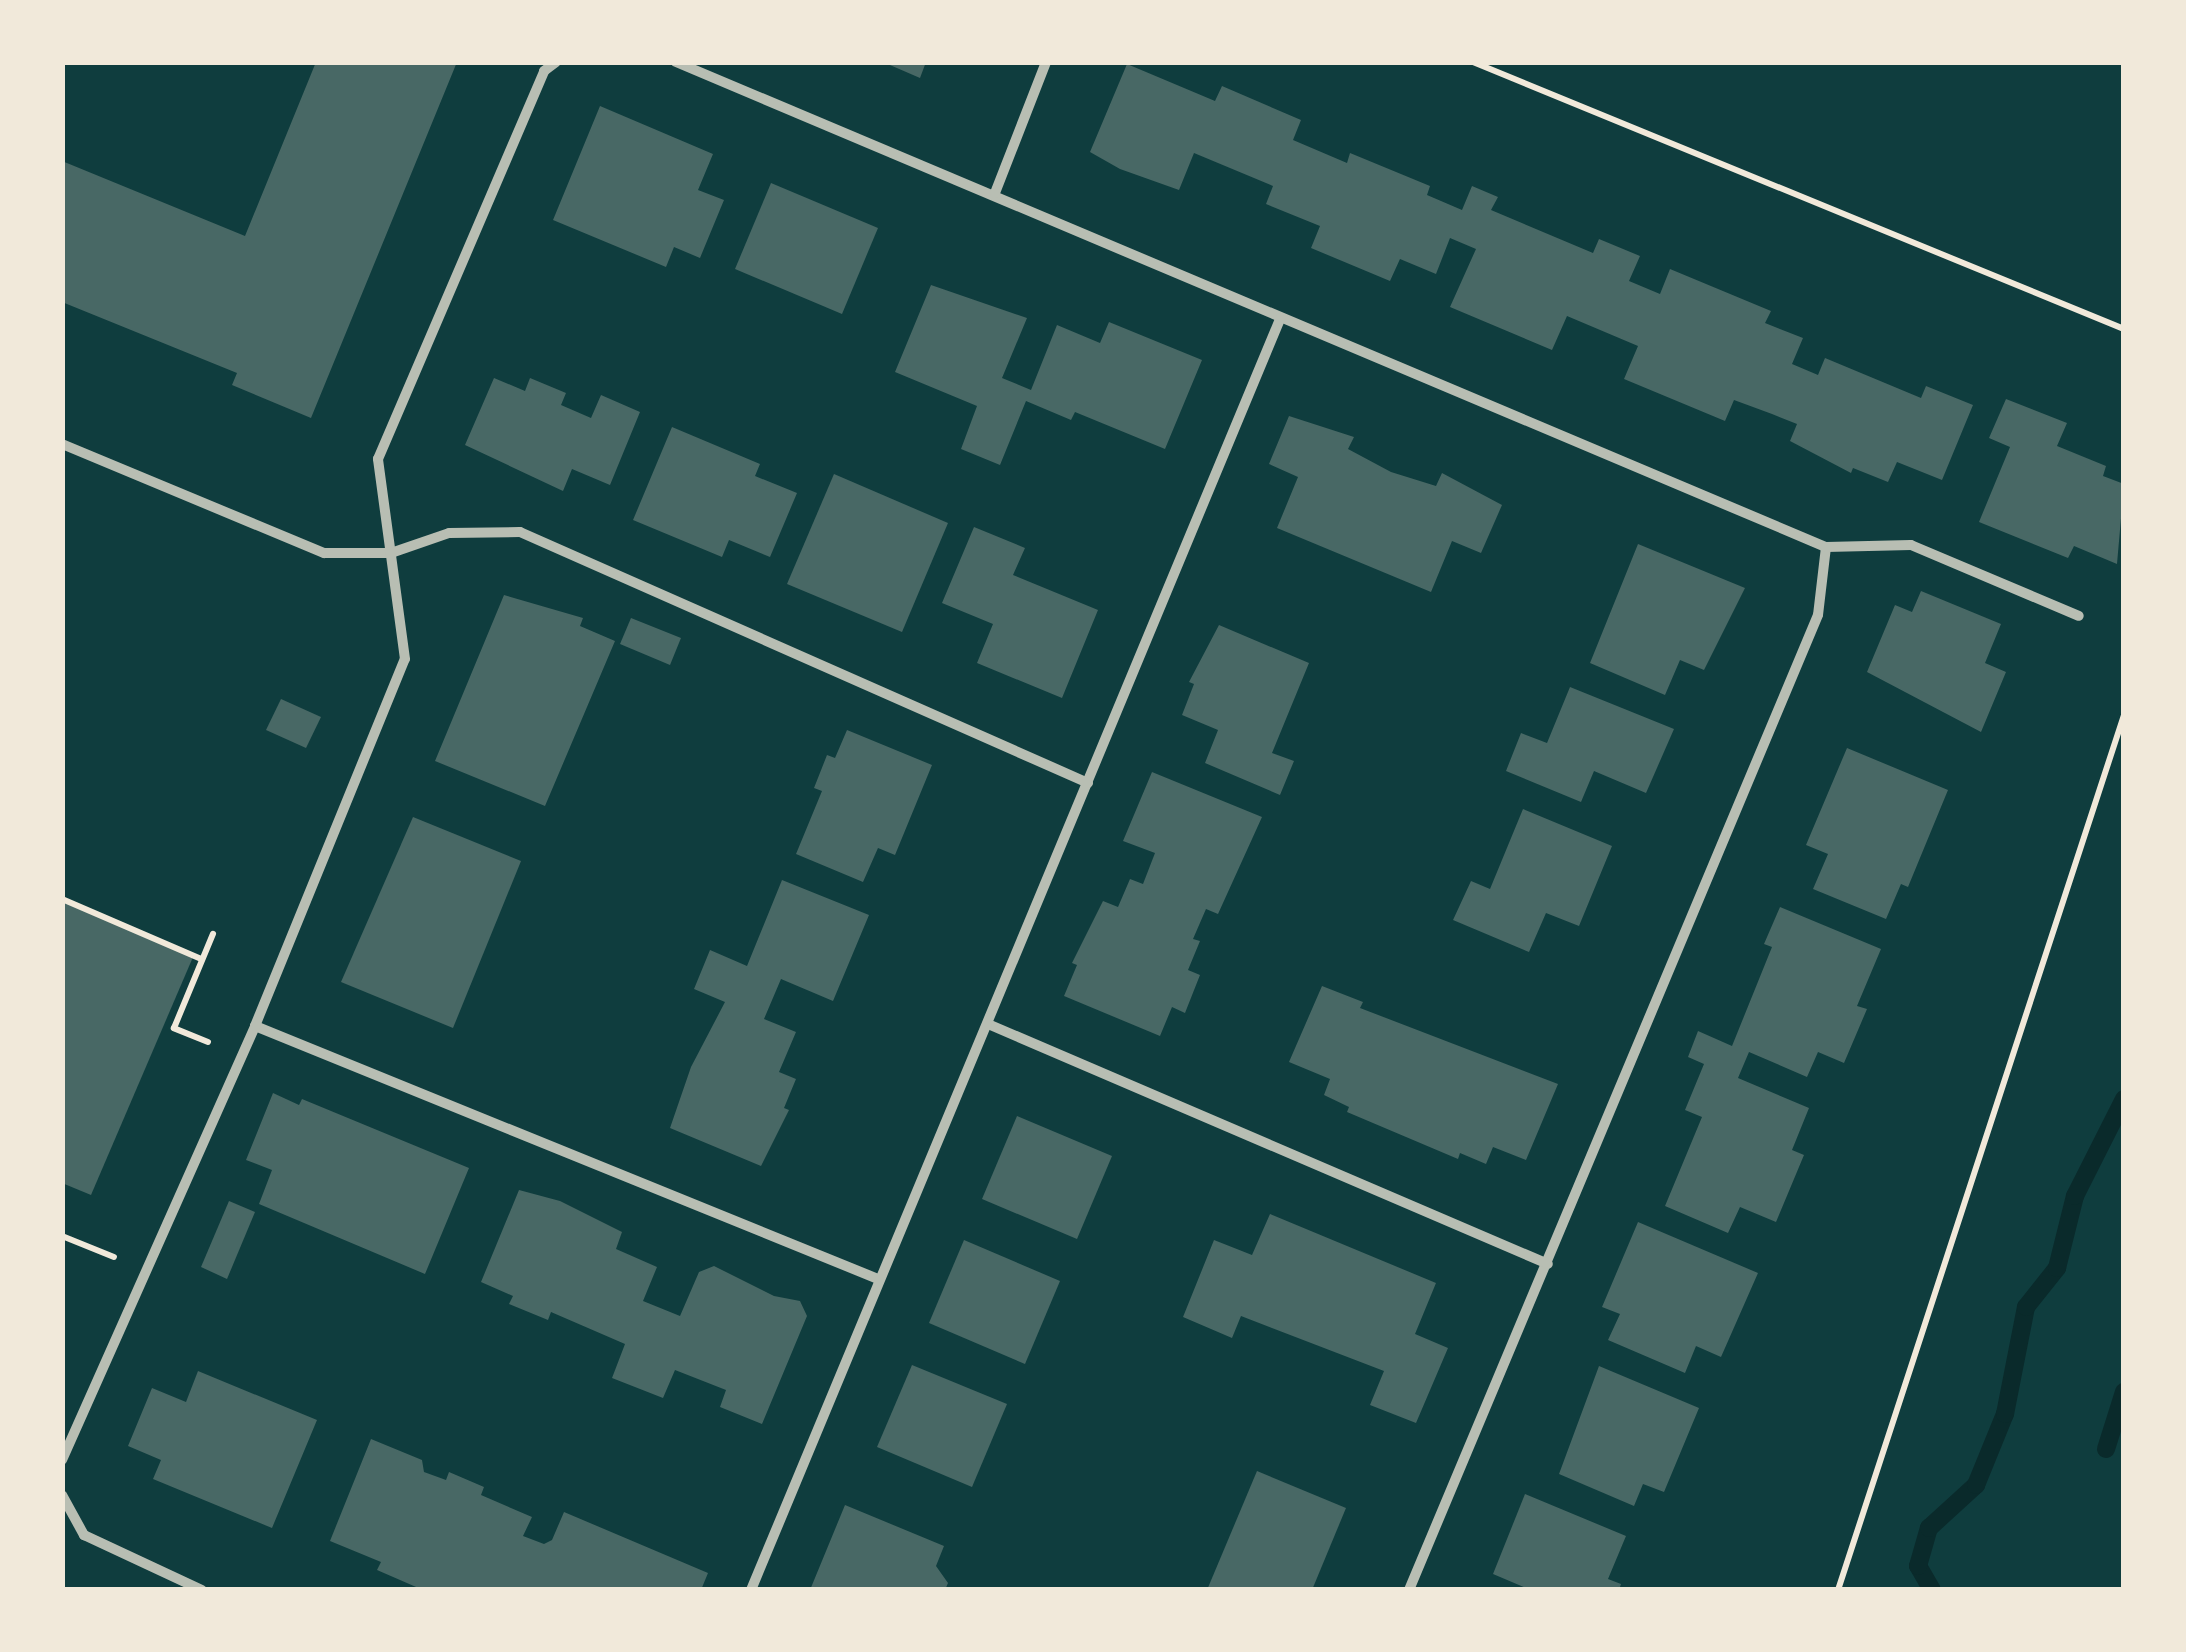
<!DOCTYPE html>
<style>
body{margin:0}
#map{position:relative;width:2186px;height:1652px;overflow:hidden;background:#0f3d3e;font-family:Arial,sans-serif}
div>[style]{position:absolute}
.stream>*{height:18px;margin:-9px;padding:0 9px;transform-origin:9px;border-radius:9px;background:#0a2a2b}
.building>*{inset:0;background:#486865}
.path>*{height:6px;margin:-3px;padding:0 3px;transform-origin:3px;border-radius:3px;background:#f1e9da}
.minor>*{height:10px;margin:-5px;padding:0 5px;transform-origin:5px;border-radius:5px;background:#b8beb3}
span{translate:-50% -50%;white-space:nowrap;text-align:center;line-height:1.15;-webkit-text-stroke:10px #f1e9da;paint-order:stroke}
.frame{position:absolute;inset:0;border:65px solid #f1e9da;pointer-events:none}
</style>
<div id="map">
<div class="stream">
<i style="left:2106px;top:1449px;width:60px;rotate:-72.5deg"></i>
<i style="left:1932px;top:1590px;width:28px;rotate:-120deg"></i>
<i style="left:1918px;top:1566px;width:40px;rotate:-74deg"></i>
<i style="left:1929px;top:1528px;width:64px;rotate:-42.5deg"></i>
<i style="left:1976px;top:1485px;width:77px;rotate:-67.8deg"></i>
<i style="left:2005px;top:1414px;width:109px;rotate:-78.9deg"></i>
<i style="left:2026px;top:1307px;width:50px;rotate:-51.5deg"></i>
<i style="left:2057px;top:1268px;width:74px;rotate:-76deg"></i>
<i style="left:2075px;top:1196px;width:109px;rotate:-63.2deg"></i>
</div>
<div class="building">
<i style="clip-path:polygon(316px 62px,457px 62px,311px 418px,232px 385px,237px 373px,62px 302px,62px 161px,245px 236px)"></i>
<i style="clip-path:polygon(883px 62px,926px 62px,920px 78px)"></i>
<i style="clip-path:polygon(1127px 64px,1215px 101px,1222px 86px,1301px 120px,1293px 140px,1347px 163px,1350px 153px,1430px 186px,1427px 195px,1462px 210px,1472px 186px,1498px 197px,1491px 210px,1593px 253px,1599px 239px,1640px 256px,1629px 281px,1660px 294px,1670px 269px,1771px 311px,1765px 323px,1803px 338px,1792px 364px,1818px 375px,1825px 358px,1921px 398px,1926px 386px,1973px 405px,1942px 480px,1897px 462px,1888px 482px,1853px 468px,1851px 473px,1790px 441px,1797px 424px,1772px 414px,1734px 400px,1725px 421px,1624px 379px,1638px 346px,1567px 316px,1552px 350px,1450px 307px,1476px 249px,1450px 238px,1436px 274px,1400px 259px,1390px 281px,1311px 248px,1320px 226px,1266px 204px,1273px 186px,1194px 153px,1179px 190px,1120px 169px,1090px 152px)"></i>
<i style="clip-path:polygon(600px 106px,713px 154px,698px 190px,724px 200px,700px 258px,674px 247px,666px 267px,553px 220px)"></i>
<i style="clip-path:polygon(771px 183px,878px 228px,842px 314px,735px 269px)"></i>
<i style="clip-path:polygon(931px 285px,1027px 318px,1002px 378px,1031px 390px,1057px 325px,1100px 343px,1109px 322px,1202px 360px,1165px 449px,1075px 412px,1071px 420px,1026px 401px,1000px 465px,961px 449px,977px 406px,895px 372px)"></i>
<i style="clip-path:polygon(494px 378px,525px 391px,530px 378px,566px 393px,561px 405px,591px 418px,601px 395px,640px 412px,610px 485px,572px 469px,563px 491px,465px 445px)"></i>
<i style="clip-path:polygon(2006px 399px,2067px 423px,2057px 446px,2106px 466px,2103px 476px,2124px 484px,2117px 564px,2074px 546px,2068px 558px,1979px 522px,2010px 447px,1989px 438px)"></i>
<i style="clip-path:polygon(1289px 416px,1354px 437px,1348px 449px,1391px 472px,1436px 486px,1442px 473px,1502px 505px,1481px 553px,1452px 541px,1431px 592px,1277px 528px,1298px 477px,1269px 464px)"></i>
<i style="clip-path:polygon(672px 427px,760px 464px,755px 476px,797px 493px,770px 557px,729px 540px,722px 557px,633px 520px)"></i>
<i style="clip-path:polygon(834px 474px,948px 523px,902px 632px,787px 584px)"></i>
<i style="clip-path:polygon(974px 527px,1025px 548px,1013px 575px,1098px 610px,1062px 698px,977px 663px,993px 624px,942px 603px)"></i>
<i style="clip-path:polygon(1638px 544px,1745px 588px,1704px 670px,1680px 660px,1665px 695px,1590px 663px)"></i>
<i style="clip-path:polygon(1921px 591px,2001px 624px,1985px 663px,2006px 672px,1981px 732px,1867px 672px,1895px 605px,1912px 612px)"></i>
<i style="clip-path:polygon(504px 595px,583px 618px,580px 626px,615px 641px,545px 806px,435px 761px)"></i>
<i style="clip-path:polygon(631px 618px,681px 638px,670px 665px,620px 644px)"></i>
<i style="clip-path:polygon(1219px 625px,1309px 663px,1272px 753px,1294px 761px,1280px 795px,1205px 763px,1218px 730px,1182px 715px,1194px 684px,1189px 682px)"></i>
<i style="clip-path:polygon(1570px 687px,1674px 729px,1646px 793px,1594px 771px,1581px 802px,1506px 771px,1521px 733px,1547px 743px)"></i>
<i style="clip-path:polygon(281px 699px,321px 717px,306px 748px,266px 730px)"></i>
<i style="clip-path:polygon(847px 730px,932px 765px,895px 855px,878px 848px,863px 882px,796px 854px,822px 791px,814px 788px,827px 755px,835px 758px)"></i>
<i style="clip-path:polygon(1847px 748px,1948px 790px,1908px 887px,1901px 884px,1886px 919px,1813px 889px,1828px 854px,1806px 845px)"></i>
<i style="clip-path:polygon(1152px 772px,1262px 817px,1218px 914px,1206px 909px,1193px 939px,1200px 941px,1188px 970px,1200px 975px,1185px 1013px,1172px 1007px,1160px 1036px,1064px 996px,1077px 965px,1072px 963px,1103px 901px,1118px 907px,1130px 879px,1143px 884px,1155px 853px,1123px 841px)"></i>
<i style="clip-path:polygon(1523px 809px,1612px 846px,1579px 926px,1546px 913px,1529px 952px,1453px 920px,1471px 881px,1490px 889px)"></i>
<i style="clip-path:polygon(413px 817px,521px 861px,453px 1028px,341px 982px)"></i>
<i style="clip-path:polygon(782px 880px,869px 915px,833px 1001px,781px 979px,764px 1019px,796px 1032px,779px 1072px,796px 1079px,784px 1108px,789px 1110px,761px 1166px,670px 1128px,691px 1067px,725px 1002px,694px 989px,710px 950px,747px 966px)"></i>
<i style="clip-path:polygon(62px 900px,193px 957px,91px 1195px,62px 1183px)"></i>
<i style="clip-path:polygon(1780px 907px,1881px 949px,1857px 1006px,1867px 1009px,1844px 1063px,1818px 1052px,1807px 1077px,1749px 1052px,1738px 1078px,1809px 1108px,1792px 1150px,1804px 1155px,1776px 1222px,1740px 1207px,1728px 1233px,1665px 1206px,1702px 1117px,1685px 1110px,1704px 1064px,1688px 1057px,1698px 1031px,1732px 1046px,1772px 947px,1764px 944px)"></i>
<i style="clip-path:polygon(1322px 986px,1363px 1002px,1360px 1008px,1558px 1084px,1526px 1160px,1493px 1147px,1486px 1164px,1460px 1153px,1458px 1159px,1347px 1112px,1349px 1107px,1324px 1095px,1330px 1079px,1289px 1062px)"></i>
<i style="clip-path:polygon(273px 1093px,299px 1105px,302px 1099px,469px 1168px,425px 1274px,259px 1204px,272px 1170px,246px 1160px)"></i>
<i style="clip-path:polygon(1017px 1116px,1112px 1156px,1077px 1239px,982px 1199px)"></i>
<i style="clip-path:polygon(519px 1190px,560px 1201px,622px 1232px,616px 1249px,657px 1267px,643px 1301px,680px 1316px,699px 1272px,714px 1266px,774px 1296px,800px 1301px,807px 1316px,762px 1424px,720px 1407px,726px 1390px,675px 1370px,663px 1398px,612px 1378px,625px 1344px,551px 1312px,548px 1320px,509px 1304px,513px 1296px,481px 1282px)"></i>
<i style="clip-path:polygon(229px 1201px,255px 1212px,227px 1279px,201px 1267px)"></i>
<i style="clip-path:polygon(1270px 1214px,1436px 1283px,1415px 1334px,1448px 1348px,1416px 1423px,1370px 1405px,1384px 1371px,1241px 1316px,1232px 1338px,1183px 1317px,1214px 1240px,1252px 1255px)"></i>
<i style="clip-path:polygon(1638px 1222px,1758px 1273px,1721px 1357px,1696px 1346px,1685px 1373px,1608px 1340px,1620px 1314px,1602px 1307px)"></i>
<i style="clip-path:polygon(964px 1240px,1060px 1281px,1025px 1364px,929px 1323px)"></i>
<i style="clip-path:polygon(912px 1365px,1007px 1404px,972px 1487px,877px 1447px)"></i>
<i style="clip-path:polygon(1599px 1366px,1699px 1408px,1664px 1492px,1643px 1484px,1634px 1506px,1559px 1474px)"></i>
<i style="clip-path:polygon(198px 1371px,317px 1420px,272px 1528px,153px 1479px,161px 1460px,128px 1446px,152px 1388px,186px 1402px)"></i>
<i style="clip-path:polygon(371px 1439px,422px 1460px,424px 1472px,446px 1480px,449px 1472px,484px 1487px,481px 1495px,532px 1517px,523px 1536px,544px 1544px,552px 1540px,564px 1512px,708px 1573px,701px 1590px,423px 1590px,377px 1570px,381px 1562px,330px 1541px)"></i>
<i style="clip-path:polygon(1257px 1471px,1346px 1508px,1312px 1590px,1207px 1590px)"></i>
<i style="clip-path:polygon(1525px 1494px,1626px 1536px,1608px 1579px,1621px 1584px,1619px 1590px,1531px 1590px,1493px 1574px)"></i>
<i style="clip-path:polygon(845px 1505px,944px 1546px,936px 1566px,948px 1583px,945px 1590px,810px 1590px)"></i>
</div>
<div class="path">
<i style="left:1473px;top:62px;width:704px;rotate:22.3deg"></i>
<i style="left:62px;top:899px;width:151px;rotate:23.3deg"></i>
<i style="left:208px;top:1042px;width:37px;rotate:-158deg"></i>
<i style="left:174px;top:1028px;width:102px;rotate:-67.5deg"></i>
<i style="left:62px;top:1236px;width:56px;rotate:22deg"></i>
<i style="left:1838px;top:1590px;width:921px;rotate:-71.9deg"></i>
</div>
<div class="minor">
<i style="left:676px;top:62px;width:1248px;rotate:22.87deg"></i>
<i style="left:1826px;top:547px;width:68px;rotate:96.7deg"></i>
<i style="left:1818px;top:615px;width:1057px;rotate:112.76deg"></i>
<i style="left:995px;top:193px;width:141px;rotate:-68.7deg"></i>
<i style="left:62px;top:444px;width:284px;rotate:22.6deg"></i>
<i style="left:324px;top:553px;width:67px"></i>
<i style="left:391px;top:553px;width:61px;rotate:-19deg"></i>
<i style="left:449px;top:533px;width:71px;rotate:-0.8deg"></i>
<i style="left:520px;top:532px;width:621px;rotate:23.84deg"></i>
<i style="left:1826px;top:547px;width:85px;rotate:-1.3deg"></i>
<i style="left:1911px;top:545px;width:182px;rotate:22.9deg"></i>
<i style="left:988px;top:1024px;width:609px;rotate:23.2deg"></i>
<i style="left:255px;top:1026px;width:672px;rotate:22.1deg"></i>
<i style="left:62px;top:1460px;width:475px;rotate:-66deg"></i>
<i style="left:255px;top:1026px;width:396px;rotate:-67.8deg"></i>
<i style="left:405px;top:659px;width:202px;rotate:-97.7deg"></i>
<i style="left:378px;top:459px;width:422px;rotate:-66.8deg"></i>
<i style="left:544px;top:71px;width:15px;rotate:-37deg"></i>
<i style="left:62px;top:1495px;width:46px;rotate:61.2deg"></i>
<i style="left:84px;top:1535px;width:130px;rotate:25deg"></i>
<i style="left:751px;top:1590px;width:1377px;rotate:-67.4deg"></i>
</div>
<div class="frame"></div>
</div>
